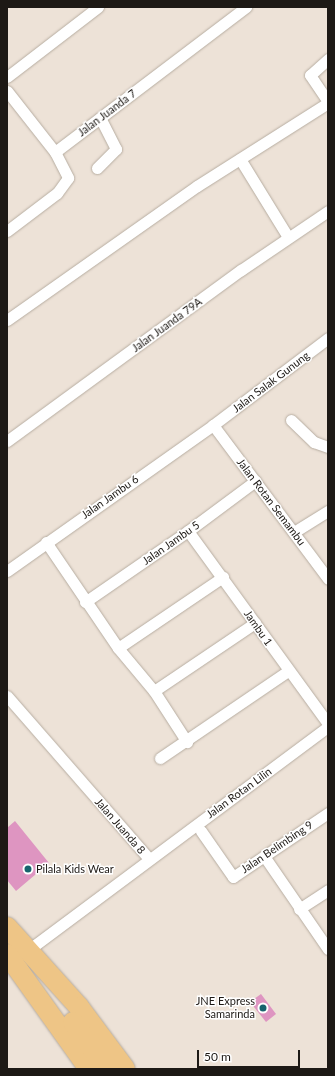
<!DOCTYPE html>
<style>
body{margin:0}
#map{position:relative;width:335px;height:1076px;overflow:hidden;background:#ede2d7;font-family:Lato,sans-serif}
div>[style]{position:absolute}
.building>*{inset:0;background:#de95c1}
.roads{filter:drop-shadow(0 0 1px #b7ada1) drop-shadow(0 0 1px #b7ada1)}
.street>*{height:11px;margin:-5.5px;padding:0 5.5px;transform-origin:5.5px;border-radius:5.5px;background:#fff}
.highway>*{height:20px;margin:-10px;padding:0 10px;transform-origin:10px;border-radius:10px;background:#eec586}
.dots>*{width:11px;height:11px;translate:-50% -50%;box-sizing:border-box;border:2px solid #fff;border-radius:50%}
span{translate:-50% -50%;white-space:nowrap;text-align:center;line-height:1.15;-webkit-text-stroke:3px #fff;paint-order:stroke}
.street-label{font-size:11px;color:#1d1915}
.poi-label{font-size:11px;color:#1d1915}
.left{translate:0 -50%;text-align:left}
.right{translate:-100% -50%;text-align:right}
.frame{position:absolute;inset:0;border:8px solid #1d1915;pointer-events:none}
.scale{position:absolute;left:197px;top:1050px;width:103px;height:18px;box-sizing:border-box;border:2px solid #1d1915;border-top:0;padding-left:5px;font-size:12px;line-height:14px;white-space:nowrap;color:#1d1915;-webkit-text-stroke:3px #fff;paint-order:stroke}
</style>
<div id="map">
<div class="building">
<i style="clip-path:polygon(15px 821px,49px 863px,16px 891px,7px 880px,7px 828px)"></i>
<i style="clip-path:polygon(261px 994px,276px 1014px,266px 1022px,250px 1002px)"></i>
</div>
<div class="roads">
<div class="street">
<i style="left:328px;top:59px;width:24px;rotate:138deg"></i>
<i style="left:310px;top:75px;width:32px;rotate:56deg"></i>
<i style="left:7px;top:77px;width:115px;rotate:-37.6deg"></i>
<i style="left:7px;top:91px;width:78px;rotate:51.8deg"></i>
<i style="left:55px;top:152px;width:29px;rotate:63deg"></i>
<i style="left:68px;top:178px;width:19px;rotate:126deg"></i>
<i style="left:57px;top:193px;width:63px;rotate:142.8deg"></i>
<i style="left:55px;top:152px;width:240px;rotate:-37.2deg"></i>
<i style="left:240px;top:159px;width:92px;rotate:58.4deg"></i>
<i style="left:97px;top:168px;width:27px;rotate:-45deg"></i>
<i style="left:116px;top:149px;width:35px;rotate:-117deg"></i>
<i style="left:7px;top:320px;width:232px;rotate:-35.2deg"></i>
<i style="left:197px;top:186px;width:153px;rotate:-32.4deg"></i>
<i style="left:291px;top:420px;width:32px;rotate:44deg"></i>
<i style="left:314px;top:442px;width:15px;rotate:20deg"></i>
<i style="left:213px;top:425px;width:192px;rotate:53.2deg"></i>
<i style="left:7px;top:441px;width:290px;rotate:-36.2deg"></i>
<i style="left:241px;top:270px;width:105px;rotate:-34.1deg"></i>
<i style="left:188px;top:531px;width:238px;rotate:54deg"></i>
<i style="left:294px;top:532px;width:40px;rotate:-32deg"></i>
<i style="left:46px;top:542px;width:128px;rotate:55.8deg"></i>
<i style="left:118px;top:648px;width:56px;rotate:50.1deg"></i>
<i style="left:154px;top:691px;width:61px;rotate:57.1deg"></i>
<i style="left:7px;top:571px;width:252px;rotate:-35.3deg"></i>
<i style="left:213px;top:425px;width:144px;rotate:-37.1deg"></i>
<i style="left:85px;top:602px;width:125px;rotate:-34.6deg"></i>
<i style="left:188px;top:531px;width:84px;rotate:-36.7deg"></i>
<i style="left:118px;top:648px;width:127px;rotate:-34.1deg"></i>
<i style="left:154px;top:691px;width:122px;rotate:-34deg"></i>
<i style="left:7px;top:696px;width:216px;rotate:48.9deg"></i>
<i style="left:160px;top:758px;width:155px;rotate:-34.2deg"></i>
<i style="left:201px;top:831px;width:56px;rotate:55.2deg"></i>
<i style="left:233px;top:877px;width:115px;rotate:-34deg"></i>
<i style="left:264px;top:856px;width:113px;rotate:55.5deg"></i>
<i style="left:299px;top:909px;width:35px;rotate:-33deg"></i>
<i style="left:27px;top:951px;width:375px;rotate:-36.7deg"></i>
</div>
<div class="highway">
<i style="left:7px;top:927px;width:108px;rotate:48deg"></i>
<i style="left:79px;top:1007px;width:77px;rotate:53.4deg"></i>
<i style="left:7px;top:954px;width:141px;rotate:54.5deg"></i>
<i style="left:73px;top:1022px;width:58px;rotate:54.1deg"></i>
</div>
</div>
<div class="dots">
<i style="left:28px;top:869px;background:#16636d"></i>
<i style="left:263px;top:1008px;background:#16636d"></i>
</div>
<div class="street-label">
<span style="left:107px;top:113px;rotate:-37deg">Jalan Juanda 7</span>
<span style="left:167px;top:325px;rotate:-36deg">Jalan Juanda 79A</span>
<span style="left:271px;top:382px;rotate:-37deg">Jalan Salak Gunung</span>
<span style="left:110px;top:497px;rotate:-35deg">Jalan Jambu 6</span>
<span style="left:271px;top:502px;rotate:53deg">Jalan Rotan Semambu</span>
<span style="left:171px;top:543px;rotate:-35deg">Jalan Jambu 5</span>
<span style="left:258px;top:628px;rotate:55deg">Jambu 1</span>
<span style="left:239px;top:793px;rotate:-36deg">Jalan Rotan Lilin</span>
<span style="left:120px;top:826px;rotate:49deg">Jalan Juanda 8</span>
<span style="left:277px;top:847px;rotate:-34deg">Jalan Belimbing 9</span>
</div>
<div class="poi-label">
<span class="left" style="left:36px;top:869px">Pilala Kids Wear</span>
<span class="right" style="left:255px;top:1008px">JNE Express<br>Samarinda</span>
</div>
<div class="frame"></div>
<div class="scale">50 m</div>
</div>
